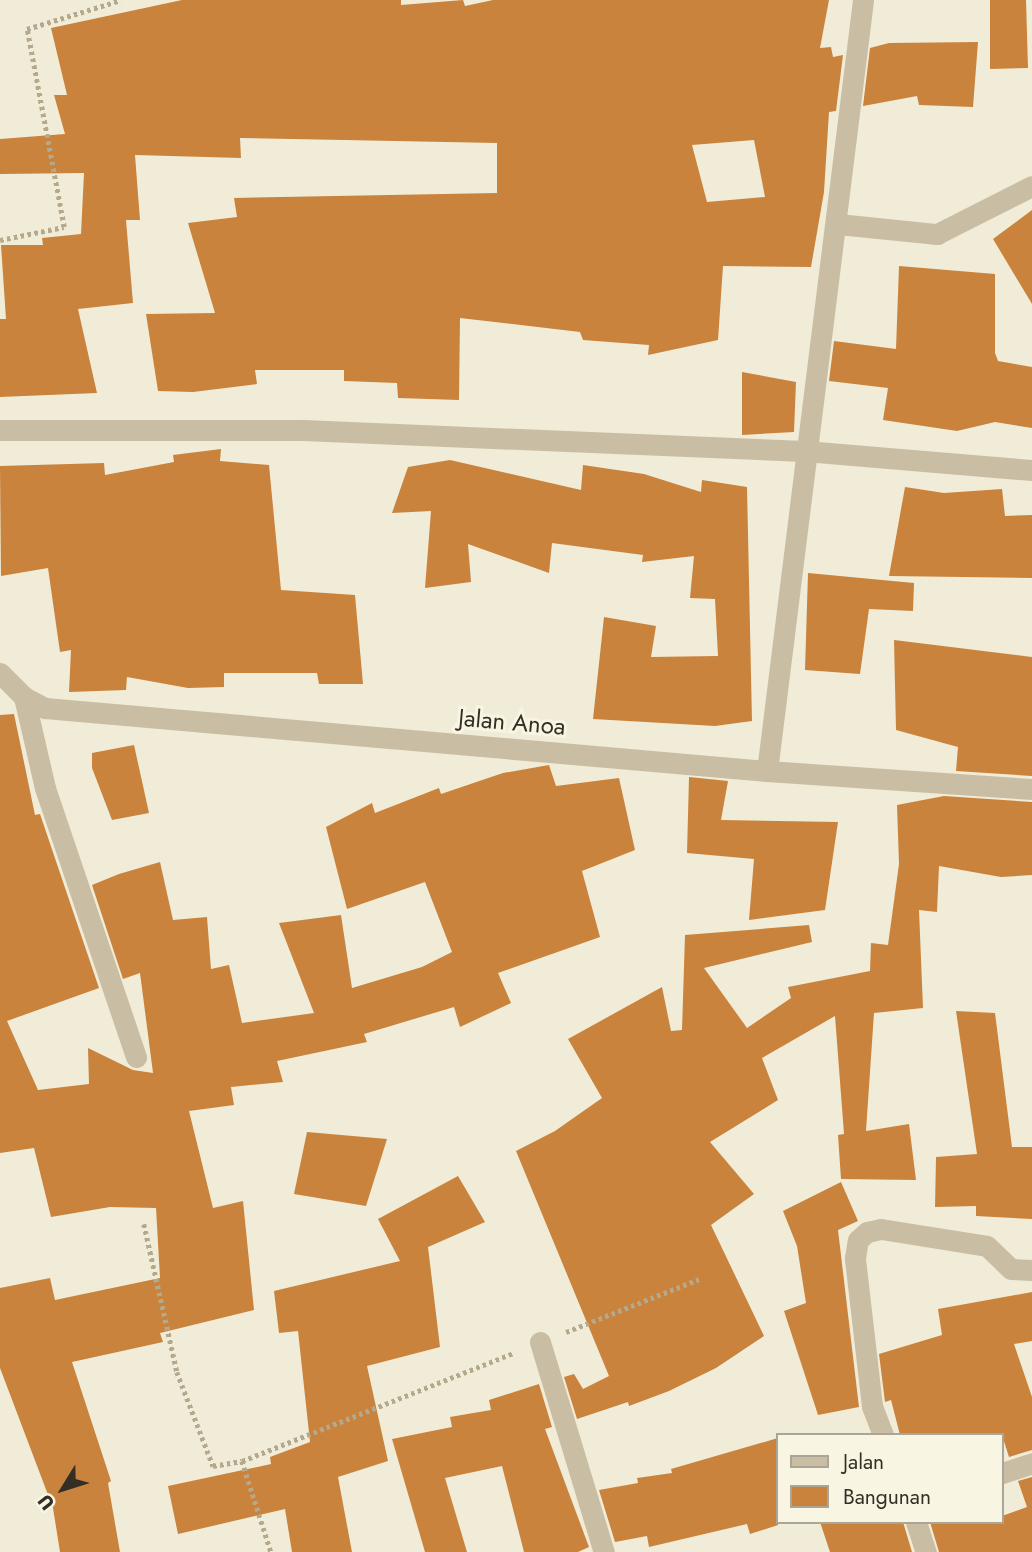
<!DOCTYPE html>
<style>
body{margin:0}
#map{position:relative;width:1032px;height:1552px;overflow:hidden;background:#f1ecd7;font-family:Jost,sans-serif}
div>[style]{position:absolute}
.building>*{inset:0;background:#c9833d}
.path>*{height:4.5px;margin-top:-2.25px;transform-origin:0;background:repeating-linear-gradient(90deg,#b5a98d 0 3.5px,transparent 0 7px)}
.street>*{height:21px;margin:-10.5px;padding:0 10.5px;transform-origin:10.5px;border-radius:10.5px;background:#c9bea3}
span{translate:-50% -50%;white-space:nowrap;text-align:center;line-height:1.15;-webkit-text-stroke:6px #f9f5e3;paint-order:stroke}
.street-label{font-size:24px;color:#342e25}
.legend{position:absolute;left:776px;top:1433px;width:228px;height:91px;box-sizing:border-box;background:#f9f5e3;border:2px solid #aaa597;margin:0;padding:9px 12px;list-style:none;font-size:21px;color:#342e25}
.legend li{display:flex;align-items:center;gap:14px;height:35px}
.legend b{width:35px;border:2px solid #aaa597}
.north{position:absolute;left:28px;top:1454px;width:70px;height:70px;-webkit-text-stroke:5px #f9f5e3;paint-order:stroke;rotate:232deg;font-size:19px;font-weight:700;line-height:28px;text-align:center;color:#342e25}
.north::after{content:'';display:block;margin:auto;width:24px;height:32px;background:#342e25;clip-path:polygon(50% 0,100% 100%,50% 72%,0 100%)}
</style>
<div id="map">
<div class="building">
<i style="clip-path:polygon(evenodd,182px 0,401px 0,401px 5px,463px 0,465px 6px,493px 0,829px 0,820px 48px,831px 47px,833px 57px,843px 55px,836px 111px,829px 112px,824px 192px,811px 267px,723px 266px,718px 340px,648px 355px,649px 345px,583px 340px,580px 332px,460px 318px,459px 400px,398px 398px,397px 383px,344px 381px,344px 370px,255px 370px,257px 384px,193px 392px,158px 391px,146px 314px,215px 313px,188px 223px,237px 217px,234px 198px,497px 193px,497px 143px,240px 138px,241px 158px,135px 155px,140px 220px,126px 220px,133px 303px,78px 309px,97px 393px,0 397px,0 319px,6px 319px,1px 245px,43px 245px,42px 238px,81px 234px,84px 173px,0 174px,0 139px,65px 134px,54px 95px,67px 95px,51px 28px,182px 0,754px 140px,765px 197px,707px 202px,692px 145px,754px 140px)"></i>
<i style="clip-path:polygon(990px 0,1026px 0,1028px 68px,990px 69px)"></i>
<i style="clip-path:polygon(978px 42px,973px 107px,919px 105px,917px 96px,863px 106px,870px 48px,889px 43px)"></i>
<i style="clip-path:polygon(1032px 210px,1032px 304px,993px 239px)"></i>
<i style="clip-path:polygon(899px 266px,995px 274px,995px 353px,998px 361px,1032px 367px,1032px 428px,995px 422px,957px 431px,883px 420px,888px 388px,829px 381px,834px 341px,896px 349px)"></i>
<i style="clip-path:polygon(742px 372px,796px 382px,794px 432px,742px 435px)"></i>
<i style="clip-path:polygon(221px 449px,220px 461px,269px 465px,281px 590px,355px 595px,363px 684px,319px 684px,317px 673px,224px 673px,224px 687px,188px 688px,127px 677px,126px 690px,69px 692px,71px 650px,60px 652px,48px 568px,1px 576px,0 466px,104px 463px,105px 475px,174px 462px,173px 455px)"></i>
<i style="clip-path:polygon(450px 460px,581px 490px,583px 465px,644px 474px,701px 492px,702px 480px,747px 487px,752px 721px,715px 726px,593px 719px,604px 617px,656px 626px,651px 657px,718px 656px,715px 599px,690px 598px,694px 556px,642px 562px,643px 555px,552px 543px,549px 573px,468px 544px,471px 582px,425px 588px,431px 511px,392px 513px,408px 467px)"></i>
<i style="clip-path:polygon(905px 487px,944px 493px,1002px 489px,1005px 516px,1032px 515px,1032px 578px,889px 576px)"></i>
<i style="clip-path:polygon(808px 573px,914px 583px,913px 611px,869px 609px,860px 674px,805px 670px)"></i>
<i style="clip-path:polygon(894px 640px,1032px 657px,1032px 776px,956px 771px,958px 747px,896px 730px)"></i>
<i style="clip-path:polygon(14px 714px,35px 815px,40px 814px,99px 988px,7px 1021px,38px 1090px,89px 1084px,88px 1048px,133px 1070px,153px 1073px,140px 973px,123px 979px,92px 885px,119px 874px,160px 862px,173px 920px,207px 917px,211px 969px,229px 965px,242px 1023px,314px 1013px,279px 923px,341px 915px,352px 988px,422px 967px,452px 952px,425px 882px,347px 909px,326px 827px,372px 803px,375px 813px,439px 788px,441px 794px,503px 773px,549px 765px,556px 786px,619px 778px,635px 850px,582px 871px,600px 937px,498px 973px,511px 1003px,460px 1027px,454px 1007px,364px 1034px,367px 1042px,277px 1061px,283px 1082px,231px 1087px,234px 1105px,189px 1111px,213px 1208px,243px 1201px,254px 1310px,160px 1333px,163px 1342px,72px 1362px,111px 1481px,108px 1483px,120px 1552px,60px 1552px,53px 1508px,0 1368px,0 1288px,50px 1278px,55px 1300px,160px 1278px,156px 1208px,110px 1207px,51px 1217px,34px 1148px,0 1153px,0 715px)"></i>
<i style="clip-path:polygon(134px 745px,149px 813px,112px 820px,92px 768px,92px 753px)"></i>
<i style="clip-path:polygon(689px 777px,728px 781px,721px 820px,838px 822px,825px 910px,749px 920px,754px 859px,687px 853px)"></i>
<i style="clip-path:polygon(944px 796px,1032px 802px,1032px 875px,1001px 877px,939px 866px,937px 912px,919px 910px,923px 1008px,874px 1013px,866px 1131px,909px 1124px,916px 1180px,841px 1179px,838px 1135px,844px 1134px,835px 1016px,762px 1058px,778px 1100px,710px 1142px,754px 1194px,711px 1225px,764px 1336px,716px 1368px,669px 1391px,629px 1406px,628px 1402px,577px 1419px,564px 1377px,574px 1374px,583px 1389px,609px 1376px,516px 1151px,555px 1131px,602px 1098px,568px 1039px,662px 987px,671px 1031px,682px 1030px,685px 935px,809px 925px,812px 942px,704px 968px,747px 1028px,791px 998px,788px 987px,870px 971px,871px 943px,888px 945px,899px 864px,897px 805px)"></i>
<i style="clip-path:polygon(956px 1011px,995px 1013px,1012px 1147px,1032px 1147px,1032px 1219px,976px 1216px,976px 1206px,935px 1207px,936px 1157px,977px 1154px)"></i>
<i style="clip-path:polygon(307px 1132px,387px 1139px,366px 1206px,294px 1194px)"></i>
<i style="clip-path:polygon(458px 1176px,485px 1222px,428px 1247px,440px 1347px,367px 1366px,388px 1461px,338px 1477px,352px 1552px,292px 1552px,285px 1509px,178px 1534px,168px 1486px,271px 1464px,270px 1457px,310px 1442px,298px 1331px,279px 1333px,274px 1291px,400px 1261px,378px 1219px)"></i>
<i style="clip-path:polygon(841px 1182px,858px 1221px,838px 1230px,859px 1407px,818px 1415px,784px 1311px,806px 1303px,797px 1246px,783px 1211px)"></i>
<i style="clip-path:polygon(1032px 1292px,1032px 1341px,1014px 1344px,1032px 1397px,1032px 1450px,1009px 1457px,1002px 1435px,900px 1435px,891px 1400px,885px 1402px,879px 1354px,942px 1335px,938px 1309px)"></i>
<i style="clip-path:polygon(539px 1384px,552px 1427px,545px 1429px,589px 1547px,578px 1552px,524px 1552px,502px 1466px,445px 1478px,467px 1552px,425px 1552px,392px 1439px,452px 1427px,450px 1417px,491px 1410px,489px 1400px)"></i>
<i style="clip-path:polygon(778px 1438px,778px 1525px,750px 1534px,747px 1524px,649px 1547px,647px 1536px,615px 1542px,599px 1490px,638px 1483px,637px 1478px,672px 1473px,671px 1469px)"></i>
<i style="clip-path:polygon(1032px 1477px,1032px 1552px,939px 1552px,930px 1522px,1002px 1522px,1002px 1516px,1027px 1507px,1018px 1481px)"></i>
<i style="clip-path:polygon(820px 1522px,903px 1522px,912px 1552px,830px 1552px)"></i>
</div>
<div class="path">
<i style="left:0;top:240px;width:65px;rotate:-11.5deg"></i>
<i style="left:64px;top:227px;width:201px;rotate:-100.6deg"></i>
<i style="left:27px;top:29px;width:98px;rotate:-17.1deg"></i>
<i style="left:144px;top:1224px;width:152px;rotate:77.4deg"></i>
<i style="left:177px;top:1372px;width:101px;rotate:69deg"></i>
<i style="left:213px;top:1466px;width:29px;rotate:-10deg"></i>
<i style="left:242px;top:1461px;width:292px;rotate:-21.7deg"></i>
<i style="left:566px;top:1332px;width:143px;rotate:-21.7deg"></i>
<i style="left:242px;top:1461px;width:96px;rotate:72.3deg"></i>
</div>
<div class="street">
<i style="left:838px;top:224px;width:100px;rotate:5.8deg"></i>
<i style="left:937px;top:234px;width:106px;rotate:-26.8deg"></i>
<i style="left:0;top:430px;width:303px"></i>
<i style="left:303px;top:430px;width:502px;rotate:2.4deg"></i>
<i style="left:805px;top:451px;width:228px;rotate:4.8deg"></i>
<i style="left:0;top:673px;width:34px;rotate:45deg"></i>
<i style="left:24px;top:697px;width:24px;rotate:28deg"></i>
<i style="left:45px;top:708px;width:725px;rotate:4.99deg"></i>
<i style="left:767px;top:771px;width:266px;rotate:3.9deg"></i>
<i style="left:24px;top:697px;width:93px;rotate:77deg"></i>
<i style="left:45px;top:788px;width:284px;rotate:71.3deg"></i>
<i style="left:767px;top:771px;width:777px;rotate:-82.9deg"></i>
<i style="left:540px;top:1342px;width:220px;rotate:73.1deg"></i>
<i style="left:883px;top:1435px;width:31px;rotate:-111deg"></i>
<i style="left:872px;top:1406px;width:149px;rotate:-96.6deg"></i>
<i style="left:855px;top:1258px;width:18px;rotate:-81deg"></i>
<i style="left:858px;top:1240px;width:12px;rotate:-42deg"></i>
<i style="left:867px;top:1232px;width:14px;rotate:-12deg"></i>
<i style="left:881px;top:1229px;width:107px;rotate:9.1deg"></i>
<i style="left:987px;top:1246px;width:33px;rotate:44deg"></i>
<i style="left:1011px;top:1269px;width:21px;rotate:3deg"></i>
<i style="left:1002px;top:1473px;width:32px;rotate:-18deg"></i>
<i style="left:916px;top:1522px;width:32px;rotate:72deg"></i>
</div>
<div class="street-label">
<span style="left:512px;top:722px;rotate:5deg">Jalan Anoa</span>
</div>
<ul class="legend">
<li><b style="height:9px;background:#c9bea3"></b>Jalan</li>
<li><b style="height:19px;background:#c9833d"></b>Bangunan</li>
</ul>
<div class="north">U</div>
</div>
